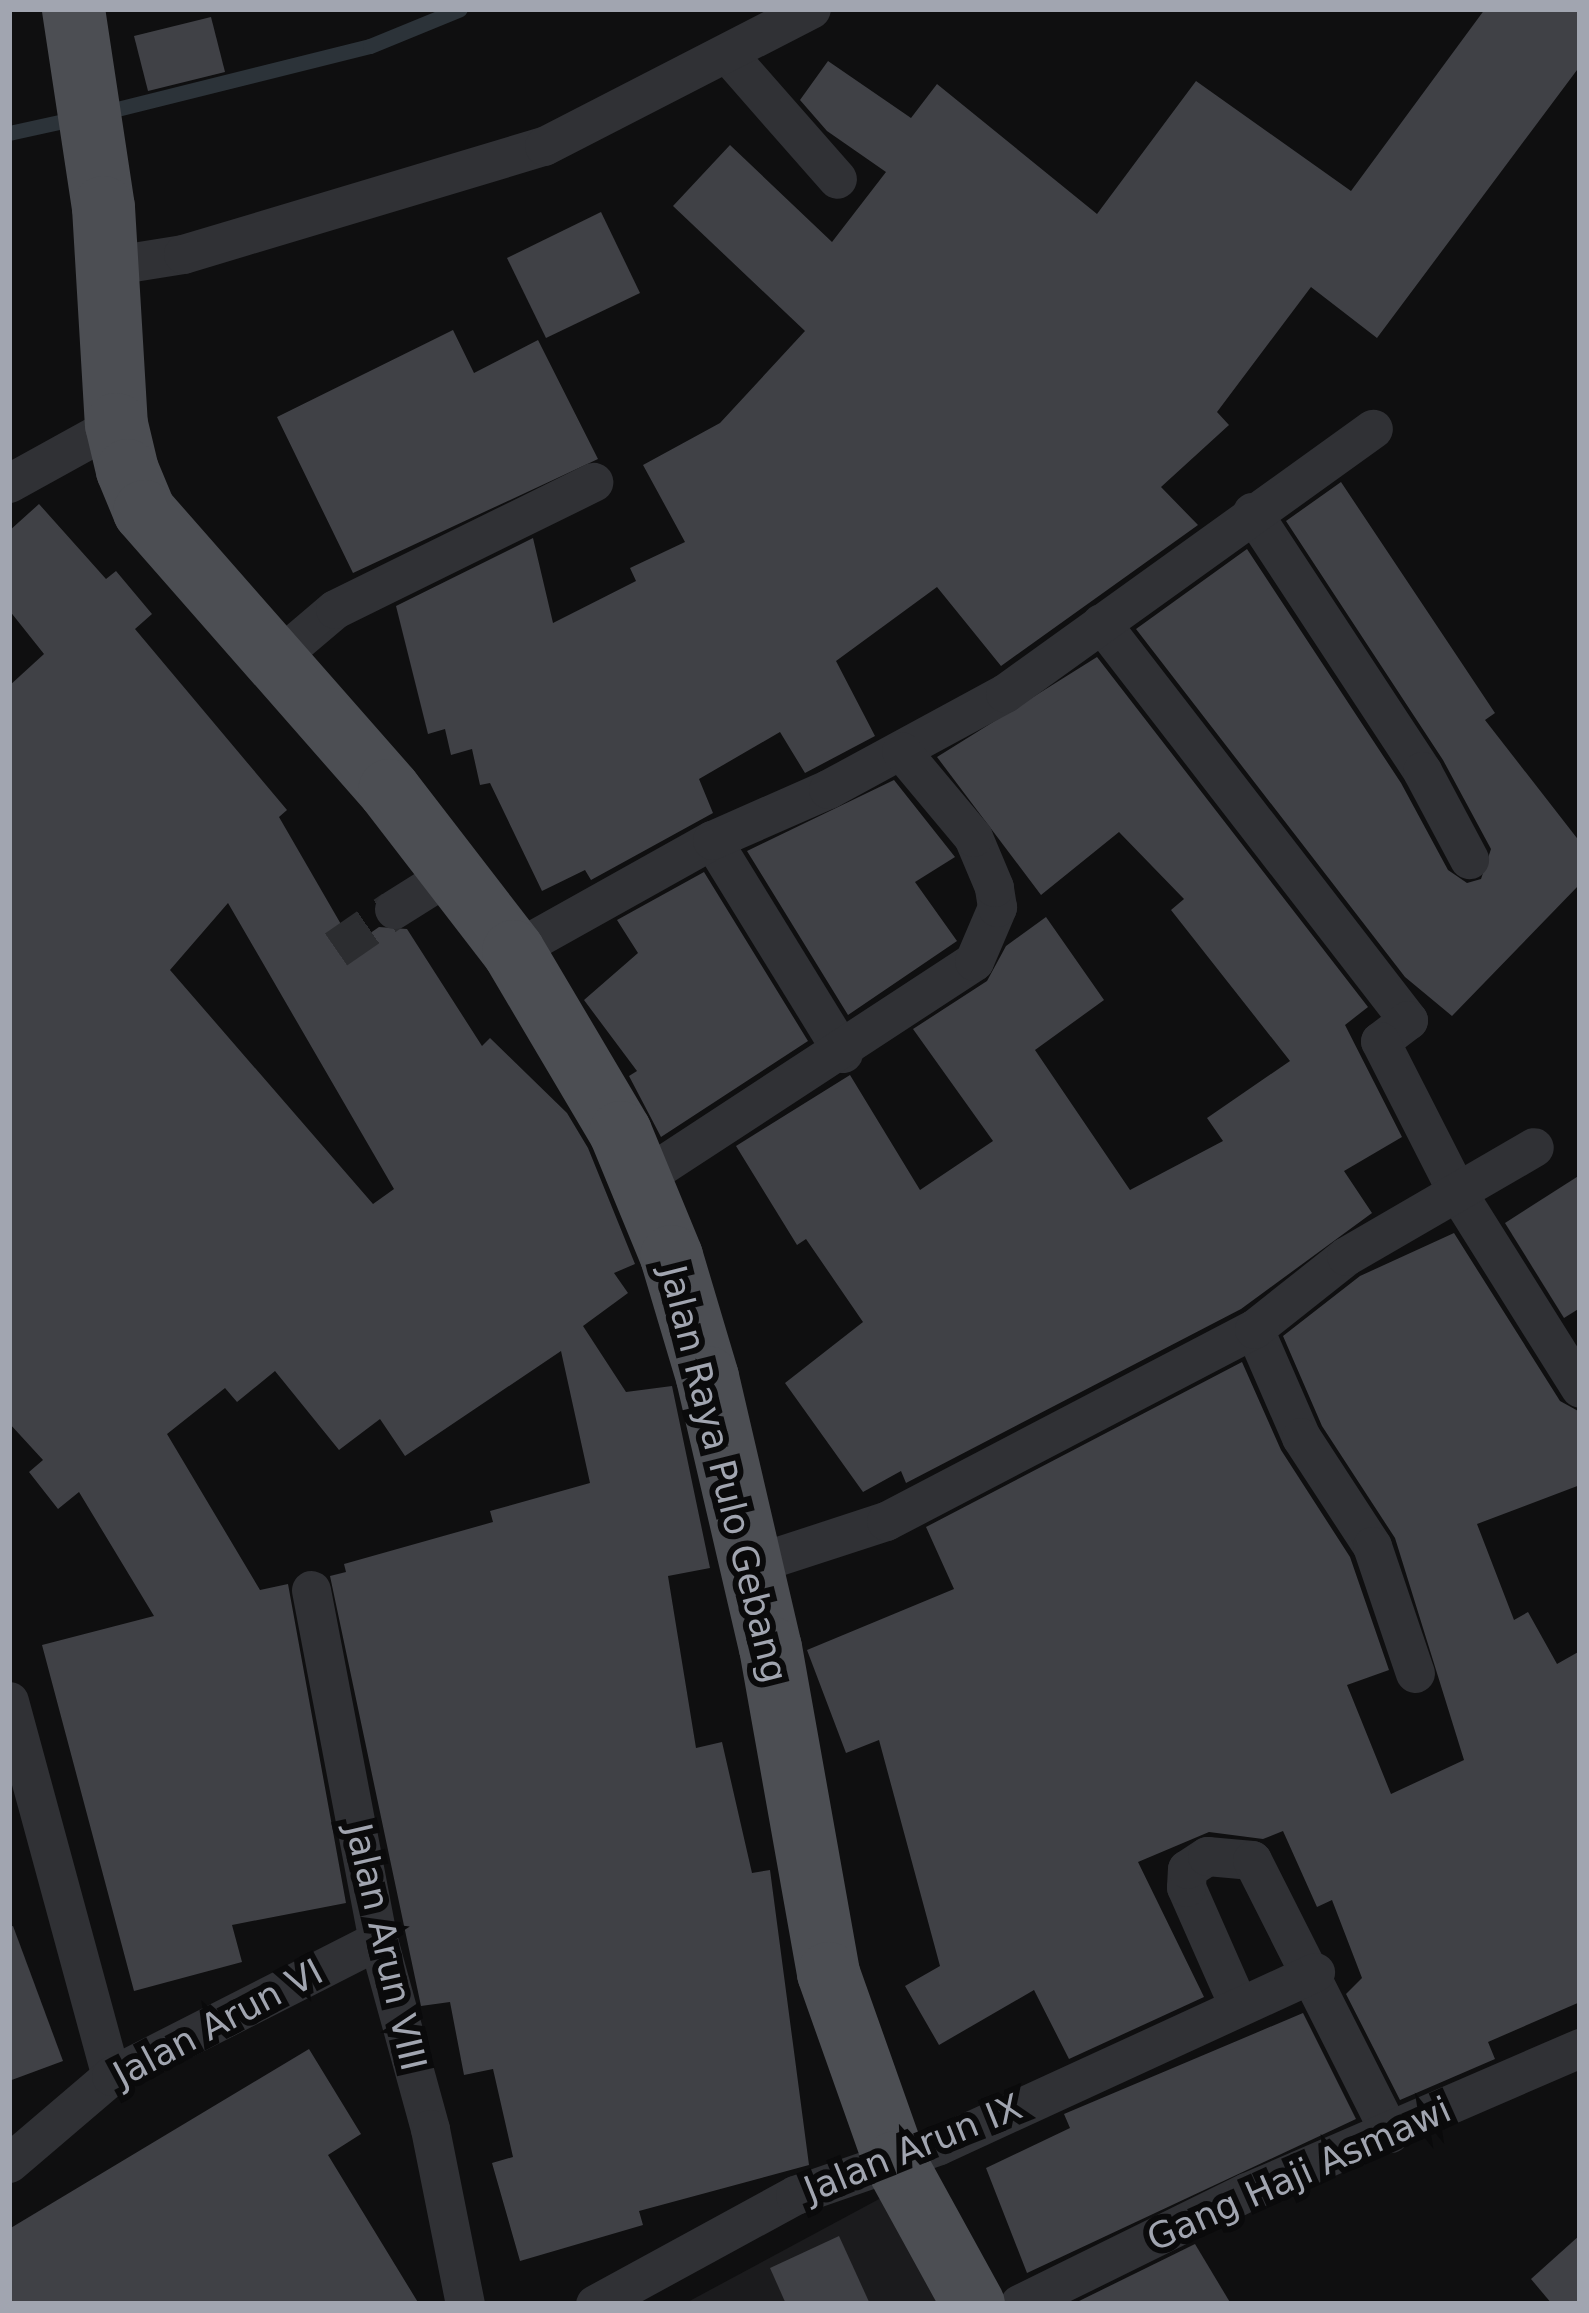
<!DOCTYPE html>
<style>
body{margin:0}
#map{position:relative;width:1589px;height:2313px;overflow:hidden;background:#0f0f10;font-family:"DejaVu Sans",sans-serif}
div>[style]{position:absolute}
.built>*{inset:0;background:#1b1b1d}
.stream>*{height:15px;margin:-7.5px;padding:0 7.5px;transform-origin:7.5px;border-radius:7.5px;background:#2c3339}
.building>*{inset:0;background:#404146}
.street-tunnel>*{height:39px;margin-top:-19.5px;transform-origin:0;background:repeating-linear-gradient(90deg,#2c2d30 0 39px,transparent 0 59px)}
.street>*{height:39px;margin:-19.5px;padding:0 19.5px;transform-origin:19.5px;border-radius:19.5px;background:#303135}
.primary>*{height:63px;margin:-31.5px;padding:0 31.5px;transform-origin:31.5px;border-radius:31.5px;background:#4c4e53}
span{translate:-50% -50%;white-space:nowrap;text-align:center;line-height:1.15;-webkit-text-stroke:12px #0a0a0b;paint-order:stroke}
.street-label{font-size:36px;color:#a1a5b0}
.frame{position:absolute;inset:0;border:12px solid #a1a5b0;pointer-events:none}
</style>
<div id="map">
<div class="built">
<i style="clip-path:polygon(881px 2198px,940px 2304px,684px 2304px)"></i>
</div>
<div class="stream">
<i style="left:101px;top:113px;width:277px;rotate:-14deg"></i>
<i style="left:370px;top:46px;width:97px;rotate:-22.3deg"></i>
<i style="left:9px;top:133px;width:70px;rotate:-12.4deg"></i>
</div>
<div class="building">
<i style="clip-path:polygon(1485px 9px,1580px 9px,1580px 66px,1377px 338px,1311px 287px,1217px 412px,1229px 425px,1161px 487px,1198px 525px,1001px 666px,937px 587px,836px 661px,875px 736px,805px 773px,780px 732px,699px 779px,713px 813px,591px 880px,585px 870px,542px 891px,490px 783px,480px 785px,472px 749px,451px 755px,445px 729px,428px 734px,396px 606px,533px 538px,553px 623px,636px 581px,630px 568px,685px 542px,643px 465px,720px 423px,805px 331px,673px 206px,730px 145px,832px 242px,886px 172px,827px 131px,800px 100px,828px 61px,911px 118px,937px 84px,1097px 214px,1196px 81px,1351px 191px)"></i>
<i style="clip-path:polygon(211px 17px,225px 72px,148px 91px,134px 36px)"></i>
<i style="clip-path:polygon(601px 212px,640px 293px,546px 338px,507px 258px)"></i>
<i style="clip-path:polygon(453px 330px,474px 373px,538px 340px,598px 459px,353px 573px,277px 417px)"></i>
<i style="clip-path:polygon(1341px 482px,1495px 713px,1485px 720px,1580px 842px,1580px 884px,1452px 1016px,1405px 977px,1136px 629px,1247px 549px,1401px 783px,1448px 870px,1467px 883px,1481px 879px,1491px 849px,1443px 760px,1286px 521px)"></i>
<i style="clip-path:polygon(evenodd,39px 504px,106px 579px,116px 571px,152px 614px,135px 629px,287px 810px,279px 817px,353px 945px,379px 927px,407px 929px,482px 1046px,490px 1038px,567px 1113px,588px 1148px,635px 1264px,614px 1273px,628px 1293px,583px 1326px,626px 1392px,672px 1386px,710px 1568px,668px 1576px,696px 1748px,722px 1742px,752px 1873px,770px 1870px,809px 2165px,639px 2211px,643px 2225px,520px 2261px,492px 2163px,513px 2157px,493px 2069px,464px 2075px,450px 2002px,421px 2006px,330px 1576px,346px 1572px,344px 1564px,493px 1522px,490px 1511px,590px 1483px,561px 1351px,405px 1456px,380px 1419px,339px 1450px,275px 1371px,237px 1402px,225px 1388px,167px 1434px,260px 1590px,288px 1584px,346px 1903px,232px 1925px,242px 1962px,134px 1991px,42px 1645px,154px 1616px,79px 1492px,58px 1509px,29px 1472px,43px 1460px,9px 1423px,9px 686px,44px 654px,9px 610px,9px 531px,39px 504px,228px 903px,394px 1189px,373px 1204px,170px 970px,228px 903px)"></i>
<i style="clip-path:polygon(1097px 657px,1368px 1007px,1345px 1025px,1402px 1137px,1344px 1171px,1372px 1213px,1241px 1309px,906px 1483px,901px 1471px,863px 1492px,785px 1383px,863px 1322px,806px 1239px,797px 1245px,736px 1146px,850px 1075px,920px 1190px,993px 1141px,913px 1029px,987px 981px,1006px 946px,1046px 917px,1104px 1000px,1035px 1050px,1130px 1190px,1223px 1141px,1207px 1118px,1290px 1061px,1171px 910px,1184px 899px,1119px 832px,1041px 895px,937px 757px)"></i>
<i style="clip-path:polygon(894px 780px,955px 857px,915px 882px,957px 941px,848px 1015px,747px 851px)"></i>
<i style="clip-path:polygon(704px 872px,808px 1041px,661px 1137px,629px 1076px,637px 1071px,584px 1000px,638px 953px,617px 920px)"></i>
<i style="clip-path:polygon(1580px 1175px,1580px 1308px,1564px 1318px,1505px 1223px)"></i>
<i style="clip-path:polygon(1454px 1233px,1560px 1401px,1580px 1412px,1580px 1485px,1477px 1524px,1514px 1620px,1528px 1612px,1557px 1664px,1580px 1651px,1580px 2002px,1488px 2042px,1495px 2059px,1400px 2100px,1346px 1994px,1362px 1978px,1332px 1900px,1317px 1907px,1283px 1831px,1263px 1839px,1209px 1832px,1138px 1862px,1204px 1997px,1069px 2059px,1034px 1990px,939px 2045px,905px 1986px,940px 1966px,879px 1740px,846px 1753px,807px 1650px,954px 1589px,926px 1527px,1242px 1362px,1281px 1450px,1350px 1557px,1389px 1670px,1347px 1685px,1391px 1794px,1464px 1760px,1395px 1538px,1322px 1426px,1283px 1336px,1360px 1276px)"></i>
<i style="clip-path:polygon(13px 1926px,63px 2061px,9px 2081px,9px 1927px)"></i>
<i style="clip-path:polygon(1303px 2013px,1356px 2119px,1027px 2273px,986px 2168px,1070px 2128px,1064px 2114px)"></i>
<i style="clip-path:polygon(309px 2049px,361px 2134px,328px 2155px,419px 2304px,9px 2304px,9px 2229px)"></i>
<i style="clip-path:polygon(1580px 2235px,1580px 2304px,1552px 2304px,1531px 2279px)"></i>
<i style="clip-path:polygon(839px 2236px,870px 2304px,786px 2304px,770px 2268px)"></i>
<i style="clip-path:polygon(1195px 2244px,1231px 2304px,1073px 2304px)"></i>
</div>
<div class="street-tunnel">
<i style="left:336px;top:949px;width:70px;rotate:-34.6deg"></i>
</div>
<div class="street">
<i style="left:730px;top:57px;width:162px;rotate:48.7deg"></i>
<i style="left:108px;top:266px;width:76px;rotate:-9.1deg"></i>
<i style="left:183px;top:254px;width:377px;rotate:-16.7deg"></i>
<i style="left:544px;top:146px;width:300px;rotate:-27.2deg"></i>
<i style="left:9px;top:483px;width:122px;rotate:-28.9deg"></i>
<i style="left:1252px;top:512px;width:310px;rotate:56.7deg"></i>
<i style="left:1422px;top:771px;width:100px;rotate:61.9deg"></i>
<i style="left:1101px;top:623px;width:502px;rotate:52.29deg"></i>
<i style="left:1408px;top:1020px;width:35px;rotate:143deg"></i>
<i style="left:1380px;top:1041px;width:169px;rotate:63deg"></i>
<i style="left:1457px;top:1192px;width:231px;rotate:57.9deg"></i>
<i style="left:276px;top:659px;width:77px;rotate:-40.3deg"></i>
<i style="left:335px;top:609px;width:288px;rotate:-26.2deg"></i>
<i style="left:712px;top:840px;width:250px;rotate:58.4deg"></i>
<i style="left:394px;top:909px;width:70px;rotate:-32.1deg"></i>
<i style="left:513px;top:951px;width:228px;rotate:-29.2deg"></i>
<i style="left:712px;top:840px;width:127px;rotate:-23.7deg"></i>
<i style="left:828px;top:789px;width:201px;rotate:-28.5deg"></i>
<i style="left:1005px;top:693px;width:453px;rotate:-35.7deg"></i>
<i style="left:641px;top:1179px;width:398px;rotate:-33.2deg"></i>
<i style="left:974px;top:961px;width:59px;rotate:-66.9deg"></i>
<i style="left:997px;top:907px;width:20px;rotate:-99deg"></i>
<i style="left:994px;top:887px;width:54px;rotate:-112.8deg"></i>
<i style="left:973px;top:837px;width:112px;rotate:-129.9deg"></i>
<i style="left:1254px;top:1329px;width:118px;rotate:66.5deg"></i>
<i style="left:1301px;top:1437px;width:130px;rotate:56.9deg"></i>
<i style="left:1372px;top:1546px;width:134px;rotate:71.3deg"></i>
<i style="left:751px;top:1565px;width:142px;rotate:-18.1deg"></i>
<i style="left:886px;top:1521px;width:415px;rotate:-27.6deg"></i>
<i style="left:1254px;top:1329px;width:117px;rotate:-38.4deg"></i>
<i style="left:1346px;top:1256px;width:217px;rotate:-30.1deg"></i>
<i style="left:311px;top:1590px;width:356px;rotate:79.2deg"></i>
<i style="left:378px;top:1940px;width:196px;rotate:74.6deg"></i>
<i style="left:430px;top:2129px;width:178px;rotate:78.7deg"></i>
<i style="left:9px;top:1701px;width:389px;rotate:74.8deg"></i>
<i style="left:1238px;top:2005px;width:129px;rotate:-113.8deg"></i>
<i style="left:1186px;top:1887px;width:18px;rotate:-87deg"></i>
<i style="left:1187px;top:1869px;width:24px;rotate:-33deg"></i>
<i style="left:1207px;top:1856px;width:45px;rotate:5.1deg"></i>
<i style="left:1252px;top:1860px;width:306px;rotate:63.2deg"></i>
<i style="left:9px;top:2163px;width:134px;rotate:-40.5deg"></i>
<i style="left:111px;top:2076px;width:300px;rotate:-27deg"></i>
<i style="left:595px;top:2304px;width:228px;rotate:-28.6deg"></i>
<i style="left:795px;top:2195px;width:152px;rotate:-19.1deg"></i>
<i style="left:939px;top:2145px;width:414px;rotate:-24.7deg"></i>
<i style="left:1019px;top:2304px;width:254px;rotate:-26.2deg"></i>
<i style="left:1247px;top:2192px;width:363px;rotate:-23.4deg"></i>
</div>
<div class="primary">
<i style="left:73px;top:9px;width:200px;rotate:81.4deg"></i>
<i style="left:103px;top:207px;width:217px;rotate:86.6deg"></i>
<i style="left:116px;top:424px;width:47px;rotate:76.6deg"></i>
<i style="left:127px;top:470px;width:44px;rotate:67.5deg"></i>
<i style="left:144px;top:511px;width:371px;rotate:48.7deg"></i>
<i style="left:389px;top:790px;width:203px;rotate:52.4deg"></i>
<i style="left:513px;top:951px;width:210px;rotate:59.4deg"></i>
<i style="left:620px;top:1132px;width:134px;rotate:67.6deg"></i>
<i style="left:671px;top:1256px;width:126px;rotate:73.4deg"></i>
<i style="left:707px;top:1377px;width:277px;rotate:76.9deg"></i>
<i style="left:770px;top:1647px;width:331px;rotate:79.9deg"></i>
<i style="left:828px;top:1973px;width:201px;rotate:70.5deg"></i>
<i style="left:895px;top:2162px;width:162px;rotate:61.2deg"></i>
</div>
<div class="street-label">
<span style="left:724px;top:1474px;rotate:76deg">Jalan Raya Pulo Gebang</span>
<span style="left:386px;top:1947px;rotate:77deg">Jalan Arun VIII</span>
<span style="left:218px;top:2023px;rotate:-28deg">Jalan Arun VI</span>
<span style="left:913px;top:2148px;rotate:-22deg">Jalan Arun IX</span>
<span style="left:1299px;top:2174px;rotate:-24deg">Gang Haji Asmawi</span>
</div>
<div class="frame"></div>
</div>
